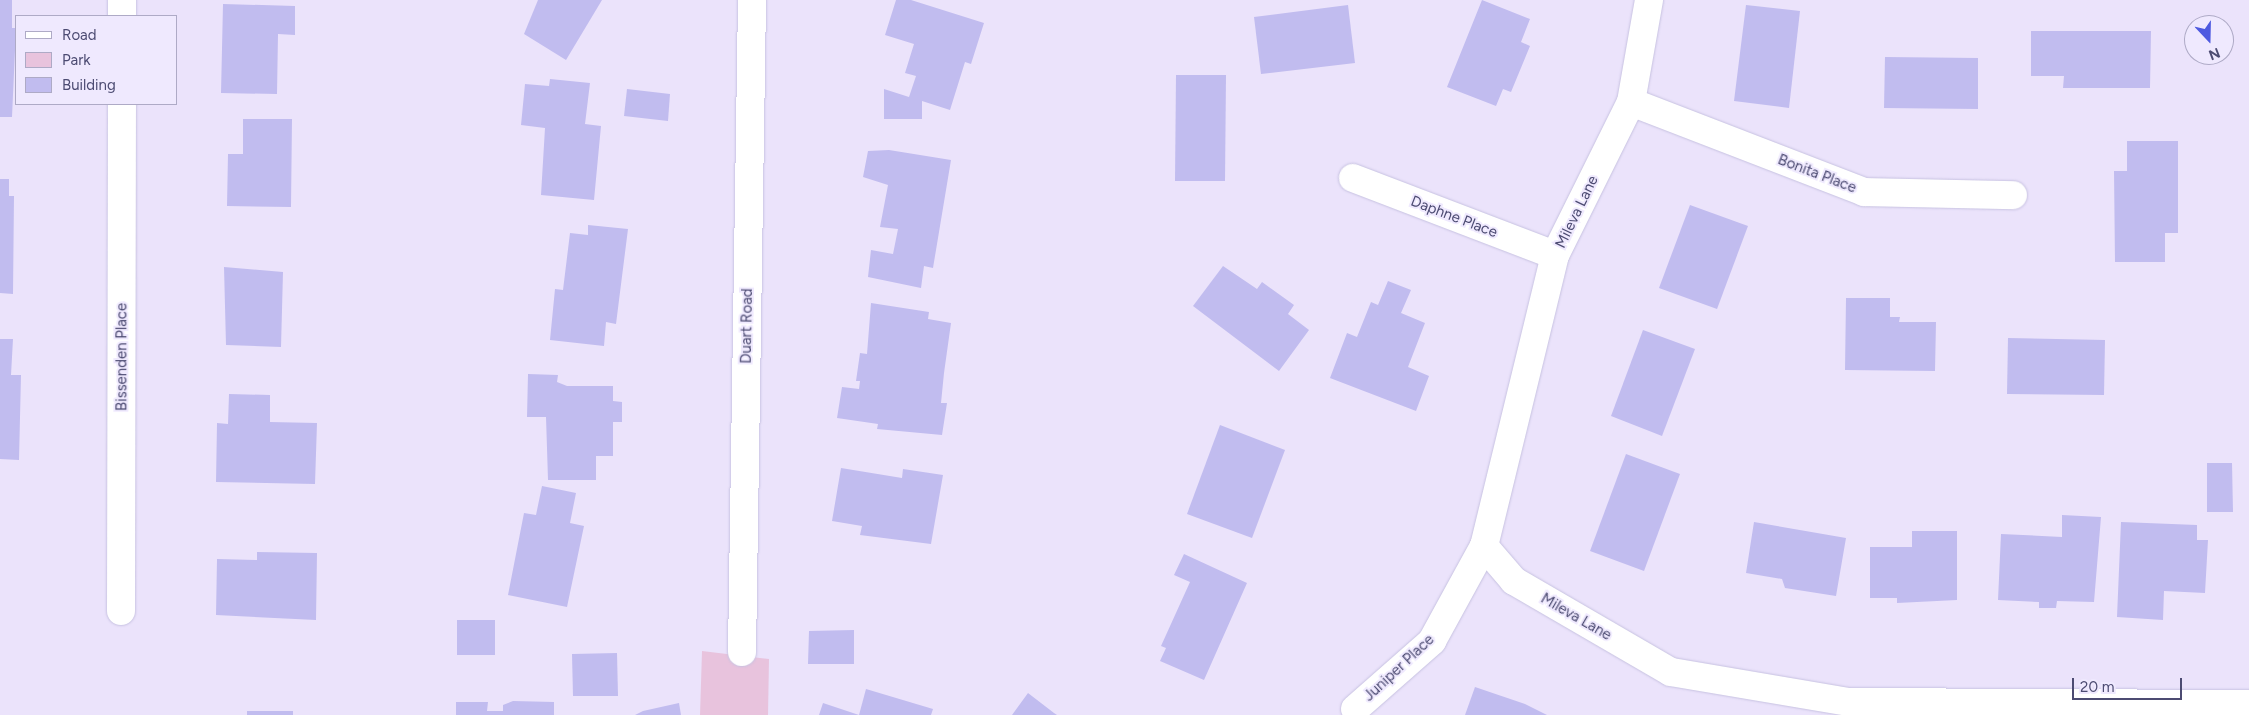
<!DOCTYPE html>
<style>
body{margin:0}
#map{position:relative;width:2249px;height:715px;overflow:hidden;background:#ebe3fb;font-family:Figtree,sans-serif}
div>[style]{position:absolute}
.green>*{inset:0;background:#e8c3dd}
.building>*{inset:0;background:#c1bcef}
.roads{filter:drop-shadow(0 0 1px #c7c2e1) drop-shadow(0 0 1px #c7c2e1)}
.minor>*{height:28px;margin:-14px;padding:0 14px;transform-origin:14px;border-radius:14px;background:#fff}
span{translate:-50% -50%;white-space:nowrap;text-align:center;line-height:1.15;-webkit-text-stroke:4px #efe9fe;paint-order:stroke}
.street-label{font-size:15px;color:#4c4b72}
.legend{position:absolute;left:15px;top:15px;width:162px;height:90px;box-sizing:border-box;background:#efe9fe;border:1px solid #aeaac6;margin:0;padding:6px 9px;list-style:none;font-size:15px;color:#4c4b72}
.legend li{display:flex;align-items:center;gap:10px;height:25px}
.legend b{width:25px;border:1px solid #aeaac6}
.north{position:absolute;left:2184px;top:15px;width:50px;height:50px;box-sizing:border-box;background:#efe9fe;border:1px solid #aeaac6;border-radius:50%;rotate:159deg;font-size:14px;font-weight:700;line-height:20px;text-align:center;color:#4c4b72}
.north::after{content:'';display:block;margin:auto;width:18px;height:22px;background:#4e5ae0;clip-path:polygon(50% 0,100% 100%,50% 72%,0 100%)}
.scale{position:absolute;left:2072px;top:678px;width:110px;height:22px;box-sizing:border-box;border:2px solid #4c4b72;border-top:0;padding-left:6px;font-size:15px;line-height:18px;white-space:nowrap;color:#4c4b72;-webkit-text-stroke:4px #efe9fe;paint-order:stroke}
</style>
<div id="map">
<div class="green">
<i style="clip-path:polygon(702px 651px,769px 659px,768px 715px,700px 715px)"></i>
</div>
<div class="building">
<i style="clip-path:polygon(0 0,12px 0,12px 28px,16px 28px,12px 117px,0 117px)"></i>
<i style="clip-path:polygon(538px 0,602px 0,566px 60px,524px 34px)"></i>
<i style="clip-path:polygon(896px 0,911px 0,984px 23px,971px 64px,965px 62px,950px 110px,922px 101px,922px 119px,884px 119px,884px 89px,909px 97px,916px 76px,905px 73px,914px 44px,885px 35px)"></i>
<i style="clip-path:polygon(1482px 0,1530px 19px,1521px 42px,1530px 46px,1511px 92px,1503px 89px,1496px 106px,1447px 87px)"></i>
<i style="clip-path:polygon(223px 4px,295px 6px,295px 35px,278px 34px,277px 94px,221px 93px)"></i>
<i style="clip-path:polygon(1348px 5px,1355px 63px,1261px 74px,1254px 17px)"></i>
<i style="clip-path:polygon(1746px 5px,1800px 11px,1789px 108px,1734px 101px)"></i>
<i style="clip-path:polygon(2031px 31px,2151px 31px,2150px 88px,2063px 88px,2064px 76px,2031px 76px)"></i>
<i style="clip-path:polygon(1885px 57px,1978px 58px,1978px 109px,1884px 108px)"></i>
<i style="clip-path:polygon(1176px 75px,1226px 75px,1225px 181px,1175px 181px)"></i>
<i style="clip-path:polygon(550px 79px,590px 83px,585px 124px,601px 126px,594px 200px,541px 195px,545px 128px,521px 125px,525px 84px,549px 86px)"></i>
<i style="clip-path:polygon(627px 89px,670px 94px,668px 121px,624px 116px)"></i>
<i style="clip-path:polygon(243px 119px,292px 119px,291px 207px,227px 206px,228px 154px,243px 154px)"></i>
<i style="clip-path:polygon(2127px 141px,2178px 141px,2178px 233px,2165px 233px,2165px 262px,2115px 262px,2114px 171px,2127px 171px)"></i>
<i style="clip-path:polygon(889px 150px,951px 160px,933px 268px,924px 266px,921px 288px,868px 277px,871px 250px,893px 254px,898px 229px,880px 227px,888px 185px,863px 177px,868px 151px)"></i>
<i style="clip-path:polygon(0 179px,9px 179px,9px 196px,14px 196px,13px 294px,0 293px)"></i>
<i style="clip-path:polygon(1690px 205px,1748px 226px,1717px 309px,1659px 288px)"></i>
<i style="clip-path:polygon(588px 225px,628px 229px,616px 324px,606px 322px,604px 346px,550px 340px,555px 289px,563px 290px,570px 233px,588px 235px)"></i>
<i style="clip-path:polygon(1223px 266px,1257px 289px,1262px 282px,1294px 305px,1288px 314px,1309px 330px,1279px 371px,1193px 306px)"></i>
<i style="clip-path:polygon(224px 267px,283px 272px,281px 347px,226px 345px)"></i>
<i style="clip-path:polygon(1388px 281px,1411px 290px,1401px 313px,1425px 323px,1408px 367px,1429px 376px,1416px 411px,1330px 378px,1347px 333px,1357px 337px,1371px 302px,1378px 305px)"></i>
<i style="clip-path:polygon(1846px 298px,1890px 298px,1890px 317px,1900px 317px,1899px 322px,1936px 322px,1935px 371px,1845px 370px)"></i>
<i style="clip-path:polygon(871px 303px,929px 312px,928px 319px,951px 323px,944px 373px,941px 403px,947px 403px,942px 435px,877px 429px,878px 424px,837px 418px,842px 387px,859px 389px,860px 381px,856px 381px,860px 353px,867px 354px)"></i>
<i style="clip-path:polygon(1643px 330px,1695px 349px,1662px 436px,1611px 416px)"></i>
<i style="clip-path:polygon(2008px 338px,2105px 340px,2104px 395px,2007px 394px)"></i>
<i style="clip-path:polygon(0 339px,13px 339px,11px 375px,21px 375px,19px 460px,0 459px)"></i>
<i style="clip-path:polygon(528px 374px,558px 375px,557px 382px,567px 386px,613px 386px,613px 401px,622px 402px,622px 422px,613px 422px,613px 456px,596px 456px,596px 480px,548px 480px,546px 417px,527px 417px)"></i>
<i style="clip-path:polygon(229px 394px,270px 395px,270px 422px,317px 423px,315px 484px,216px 482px,217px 423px,228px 424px)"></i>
<i style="clip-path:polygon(1220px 425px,1285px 450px,1252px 538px,1187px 514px)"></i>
<i style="clip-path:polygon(1626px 454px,1680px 474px,1644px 571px,1590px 551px)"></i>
<i style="clip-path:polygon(2207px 463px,2232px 463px,2233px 512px,2207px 512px)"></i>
<i style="clip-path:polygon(841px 468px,902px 478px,903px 469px,943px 475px,931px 544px,860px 535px,862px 526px,832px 521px)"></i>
<i style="clip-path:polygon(542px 486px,576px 493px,570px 523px,584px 526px,567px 607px,508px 595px,524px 513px,536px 515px)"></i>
<i style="clip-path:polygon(2062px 515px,2101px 517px,2094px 602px,2057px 601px,2056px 608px,2039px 608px,2039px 602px,1998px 600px,2001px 534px,2062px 537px)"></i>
<i style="clip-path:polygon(1754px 522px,1846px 538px,1836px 596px,1785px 588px,1782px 579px,1746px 573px)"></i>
<i style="clip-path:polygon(2121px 522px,2197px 525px,2197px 540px,2208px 540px,2205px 593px,2164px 591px,2163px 620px,2117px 617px)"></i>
<i style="clip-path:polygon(1912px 531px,1957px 531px,1957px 600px,1897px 603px,1897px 598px,1870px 598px,1870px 547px,1912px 547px)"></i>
<i style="clip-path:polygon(257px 552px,317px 553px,316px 620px,216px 615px,217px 559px,257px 560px)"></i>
<i style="clip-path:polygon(1184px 554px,1247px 583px,1204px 680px,1160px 661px,1166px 648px,1161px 646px,1190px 582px,1174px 575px)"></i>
<i style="clip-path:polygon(457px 620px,495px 620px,495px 655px,457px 655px)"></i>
<i style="clip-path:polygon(854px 630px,854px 664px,808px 664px,809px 631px)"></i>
<i style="clip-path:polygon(617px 653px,618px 696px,573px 696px,572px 654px)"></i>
<i style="clip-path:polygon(1475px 687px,1525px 704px,1547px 715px,1465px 715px)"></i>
<i style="clip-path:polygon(866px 689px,933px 709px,931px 715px,859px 715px)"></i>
<i style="clip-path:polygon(1028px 693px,1054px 713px,1057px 715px,1012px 715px)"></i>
<i style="clip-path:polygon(513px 701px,554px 702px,554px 715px,456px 715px,456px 702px,488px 702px,487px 711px,503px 711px,503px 705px)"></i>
<i style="clip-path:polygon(679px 703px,681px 715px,635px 715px,643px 711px)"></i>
<i style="clip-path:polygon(823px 703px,859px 715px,819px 715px)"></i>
<i style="clip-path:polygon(247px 711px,293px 711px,293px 715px,247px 715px)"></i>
</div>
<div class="roads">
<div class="minor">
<i style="left:1649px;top:0;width:104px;rotate:100deg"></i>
<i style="left:1631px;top:102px;width:171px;rotate:116.4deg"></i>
<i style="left:1555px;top:255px;width:300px;rotate:103.7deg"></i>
<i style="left:1484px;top:546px;width:46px;rotate:49.4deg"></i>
<i style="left:1514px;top:581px;width:181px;rotate:30.1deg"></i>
<i style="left:1671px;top:672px;width:181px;rotate:9.6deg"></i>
<i style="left:1849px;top:702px;width:400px;rotate:0.3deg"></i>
<i style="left:122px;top:16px;width:16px;rotate:-90deg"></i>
<i style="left:1631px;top:102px;width:250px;rotate:21.1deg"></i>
<i style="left:1864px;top:192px;width:149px;rotate:1.2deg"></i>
<i style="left:1353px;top:178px;width:216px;rotate:20.9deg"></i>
<i style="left:121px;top:611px;width:507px;rotate:-89.89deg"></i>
<i style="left:742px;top:652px;width:652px;rotate:-89.12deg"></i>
<i style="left:1355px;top:709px;width:103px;rotate:-41.4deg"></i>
<i style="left:1432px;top:641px;width:108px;rotate:-61.3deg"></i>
</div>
</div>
<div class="street-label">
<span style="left:1817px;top:174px;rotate:21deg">Bonita Place</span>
<span style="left:1577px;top:212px;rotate:-64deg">Mileva Lane</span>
<span style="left:1454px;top:217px;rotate:21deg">Daphne Place</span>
<span style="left:747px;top:326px;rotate:-89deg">Duart Road</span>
<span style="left:122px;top:357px;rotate:-90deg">Bissenden Place</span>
<span style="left:1576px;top:617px;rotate:30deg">Mileva Lane</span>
<span style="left:1399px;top:668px;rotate:-43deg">Juniper Place</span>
</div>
<ul class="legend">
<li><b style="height:6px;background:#fff"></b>Road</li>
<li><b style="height:14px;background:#e8c3dd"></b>Park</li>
<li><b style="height:14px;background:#c1bcef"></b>Building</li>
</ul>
<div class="north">N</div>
<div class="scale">20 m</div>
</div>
